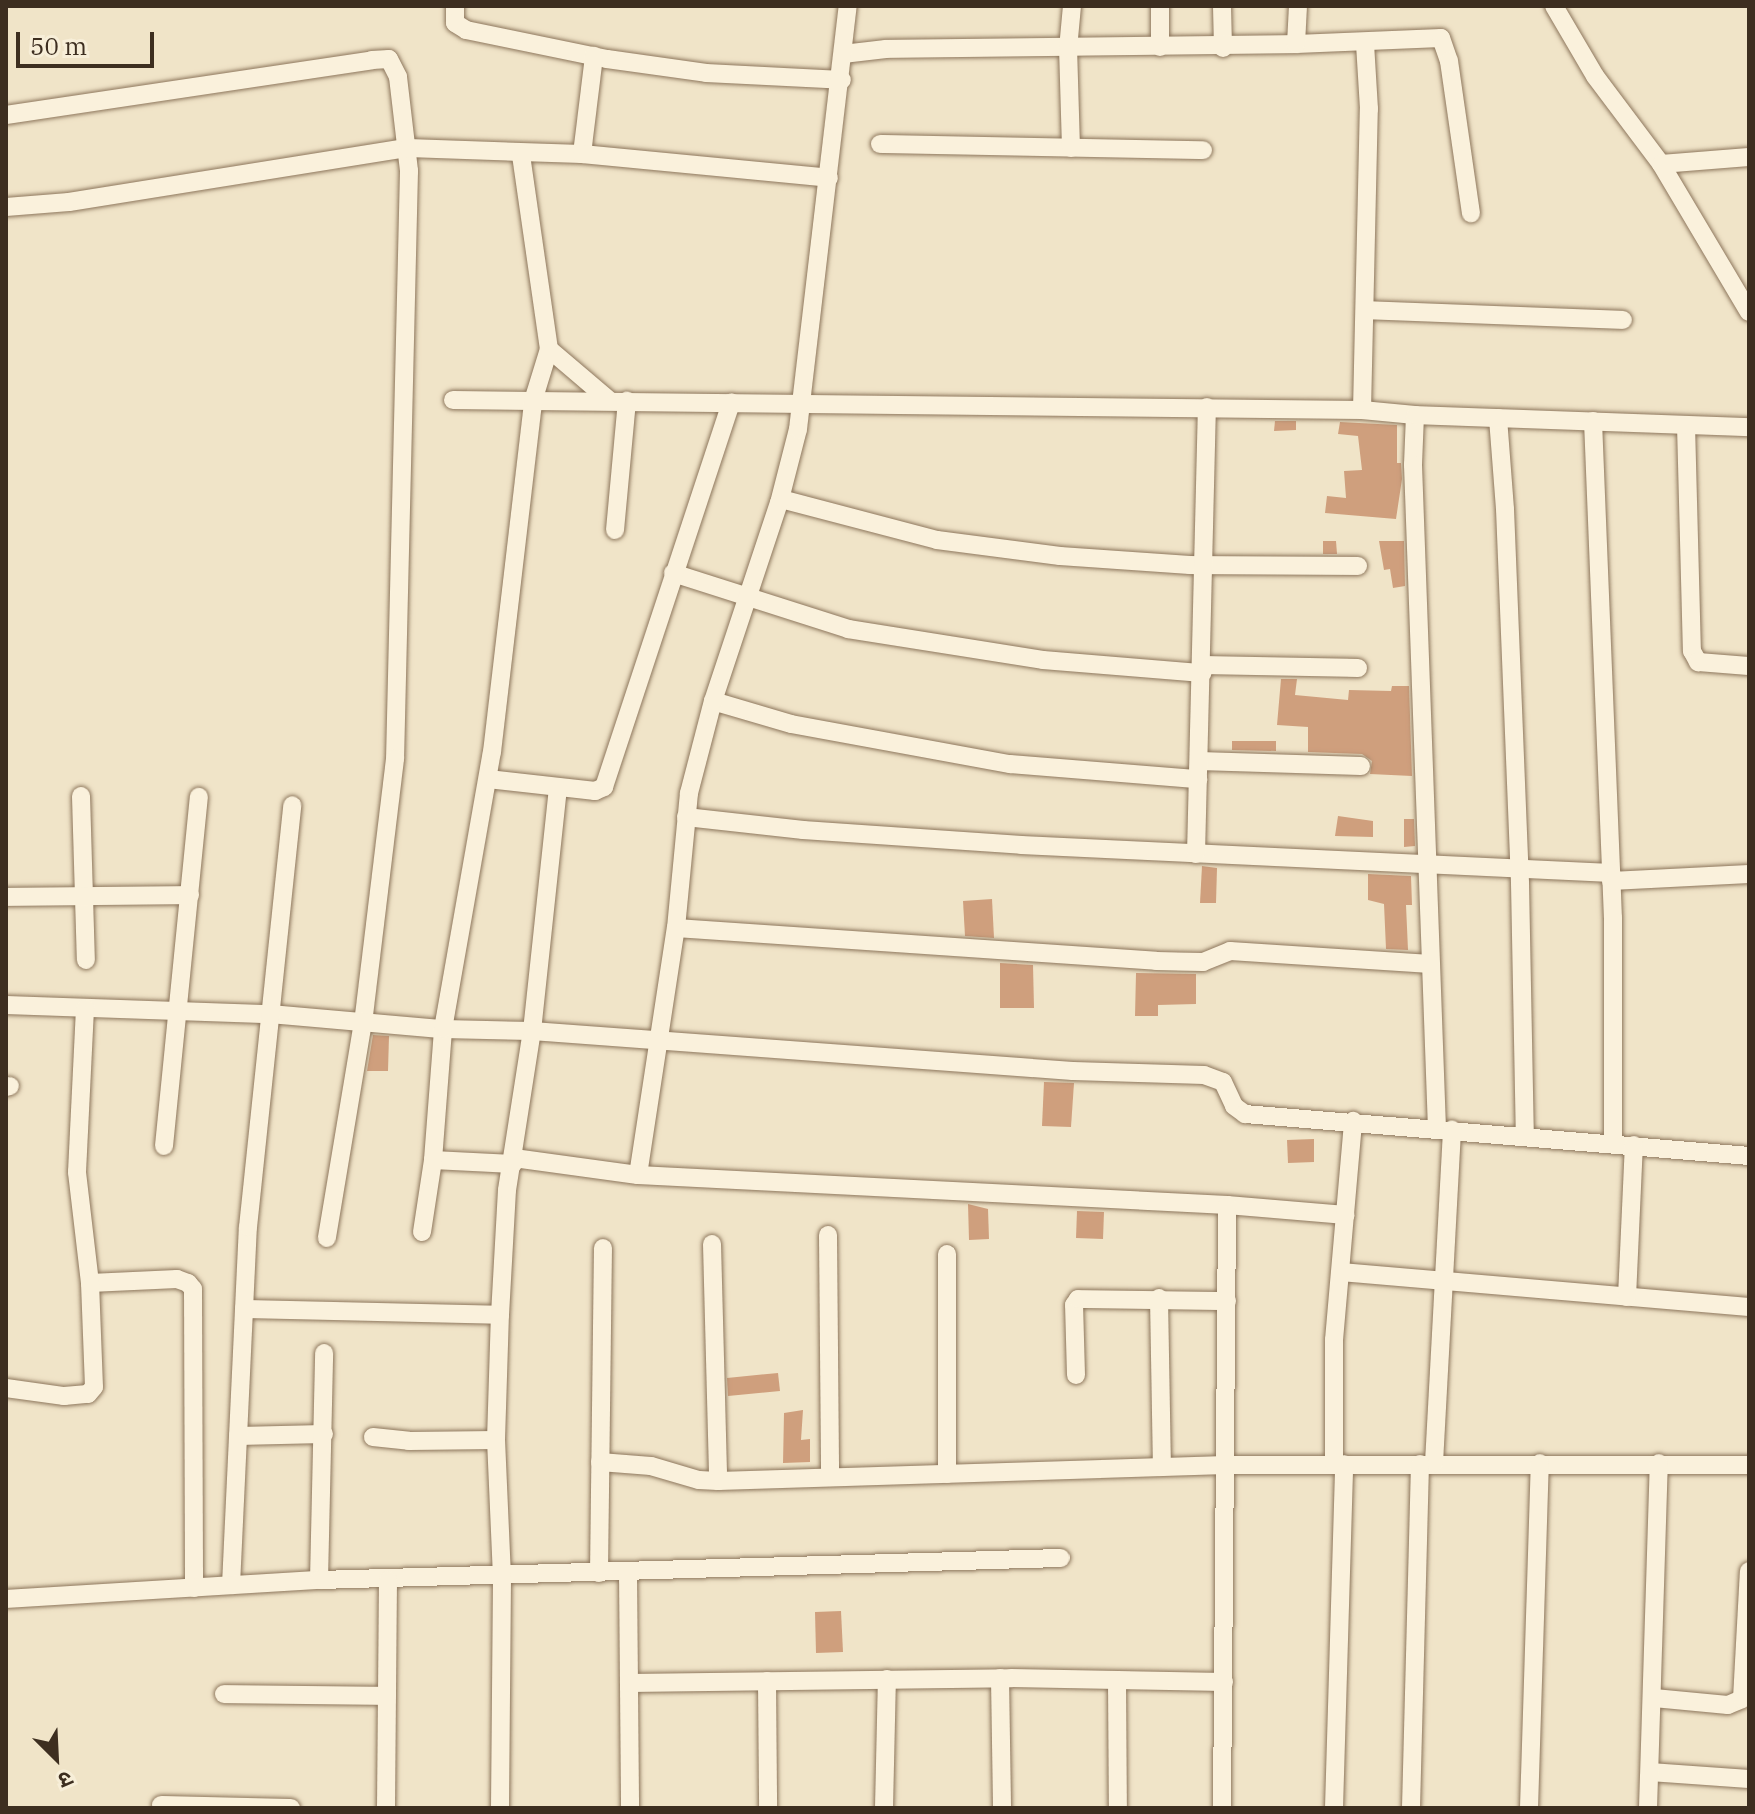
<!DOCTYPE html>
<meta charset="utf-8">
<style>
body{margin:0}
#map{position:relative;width:1755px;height:1814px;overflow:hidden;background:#f0e4c8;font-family:"IBM Plex Serif","Noto Sans Devanagari",serif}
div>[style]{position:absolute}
.building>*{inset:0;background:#cf9f7d}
.roads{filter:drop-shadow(0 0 2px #8d765c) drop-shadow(0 0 2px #8d765c)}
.minor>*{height:18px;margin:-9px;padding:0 9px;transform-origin:9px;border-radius:9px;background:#faf1dc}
span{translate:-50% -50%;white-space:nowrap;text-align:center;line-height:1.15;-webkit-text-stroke:6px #f7eed8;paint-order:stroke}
.frame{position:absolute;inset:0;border:8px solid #3d2e20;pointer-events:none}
.north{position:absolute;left:16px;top:1718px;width:80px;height:80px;-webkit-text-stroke:6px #f7eed8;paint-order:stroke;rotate:156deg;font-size:22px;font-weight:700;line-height:32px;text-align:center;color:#3d2e20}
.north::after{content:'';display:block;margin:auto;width:28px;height:36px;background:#3d2e20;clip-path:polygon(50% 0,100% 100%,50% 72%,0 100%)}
.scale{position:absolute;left:16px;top:32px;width:138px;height:36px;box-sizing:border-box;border:4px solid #3d2e20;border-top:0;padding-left:10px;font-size:24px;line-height:28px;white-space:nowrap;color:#3d2e20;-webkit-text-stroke:6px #f7eed8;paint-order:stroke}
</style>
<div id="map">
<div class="building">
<i style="clip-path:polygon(1275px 421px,1296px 421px,1296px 430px,1274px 431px)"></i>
<i style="clip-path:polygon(1340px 422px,1397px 425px,1397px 463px,1401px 463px,1402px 479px,1396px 519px,1325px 513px,1327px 496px,1346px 498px,1344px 471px,1362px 470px,1358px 436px,1338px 434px)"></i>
<i style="clip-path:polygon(1323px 541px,1336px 541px,1337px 554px,1323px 554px)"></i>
<i style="clip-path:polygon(1379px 541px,1404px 541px,1405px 586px,1393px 588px,1390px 569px,1384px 570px)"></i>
<i style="clip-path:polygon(1281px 679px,1297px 679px,1295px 695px,1348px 700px,1349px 690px,1391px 691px,1392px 686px,1409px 686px,1412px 776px,1370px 774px,1372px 761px,1362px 754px,1308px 752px,1308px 727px,1277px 725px)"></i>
<i style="clip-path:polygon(1232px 741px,1276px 741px,1276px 751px,1232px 750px)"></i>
<i style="clip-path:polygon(1338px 816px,1373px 821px,1373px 837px,1335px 836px)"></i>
<i style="clip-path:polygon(1404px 819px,1414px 819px,1415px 846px,1404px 847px)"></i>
<i style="clip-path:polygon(1202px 866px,1217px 868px,1216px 903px,1200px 903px)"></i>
<i style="clip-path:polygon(1368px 874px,1411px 876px,1412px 905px,1406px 905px,1408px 950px,1386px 949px,1384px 904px,1368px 900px)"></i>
<i style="clip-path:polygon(992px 899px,994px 938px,965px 936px,963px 901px)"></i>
<i style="clip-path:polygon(1000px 963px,1033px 965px,1034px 1008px,1000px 1008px)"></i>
<i style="clip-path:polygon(1136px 973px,1196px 974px,1196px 1004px,1158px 1005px,1158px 1016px,1135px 1016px)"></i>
<i style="clip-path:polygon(373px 1035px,389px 1036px,388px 1071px,367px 1071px)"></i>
<i style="clip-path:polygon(1044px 1082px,1074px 1083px,1071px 1127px,1042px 1126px)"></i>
<i style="clip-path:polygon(1314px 1139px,1314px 1162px,1288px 1163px,1287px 1140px)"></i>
<i style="clip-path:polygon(968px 1204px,988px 1209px,989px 1239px,969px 1240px)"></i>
<i style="clip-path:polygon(1077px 1211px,1104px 1212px,1103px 1239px,1076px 1238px)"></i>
<i style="clip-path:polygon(778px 1373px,780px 1391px,728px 1396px,727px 1378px)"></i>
<i style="clip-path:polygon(803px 1410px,801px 1440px,810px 1439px,810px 1462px,783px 1463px,784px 1413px)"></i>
<i style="clip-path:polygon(841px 1611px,843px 1652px,816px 1653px,815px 1612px)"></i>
</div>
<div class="roads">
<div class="minor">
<i style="left:455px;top:6px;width:17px;rotate:90deg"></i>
<i style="left:455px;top:23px;width:13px;rotate:32deg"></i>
<i style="left:466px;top:30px;width:144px;rotate:11.6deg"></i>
<i style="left:607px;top:59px;width:100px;rotate:8deg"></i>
<i style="left:706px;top:73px;width:136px;rotate:2.9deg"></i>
<i style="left:1160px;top:6px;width:41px;rotate:90deg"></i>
<i style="left:1222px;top:6px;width:42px;rotate:88.6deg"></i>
<i style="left:1554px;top:6px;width:81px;rotate:59.6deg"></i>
<i style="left:1595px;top:76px;width:110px;rotate:53.1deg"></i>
<i style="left:1661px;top:164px;width:172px;rotate:59.3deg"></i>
<i style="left:1296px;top:44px;width:145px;rotate:-2.4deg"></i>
<i style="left:1441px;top:38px;width:24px;rotate:71deg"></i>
<i style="left:1449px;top:61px;width:154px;rotate:81.8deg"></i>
<i style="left:843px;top:54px;width:43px;rotate:-6.6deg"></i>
<i style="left:886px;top:49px;width:410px;rotate:-0.7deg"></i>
<i style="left:1296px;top:44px;width:38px;rotate:-87deg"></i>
<i style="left:6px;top:115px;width:370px;rotate:-8.5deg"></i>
<i style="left:372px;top:60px;width:17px;rotate:-3deg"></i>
<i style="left:389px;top:59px;width:20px;rotate:63deg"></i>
<i style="left:398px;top:77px;width:95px;rotate:83.3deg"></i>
<i style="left:409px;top:171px;width:588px;rotate:91.36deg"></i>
<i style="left:395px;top:759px;width:265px;rotate:96.9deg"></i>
<i style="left:363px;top:1022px;width:219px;rotate:99.5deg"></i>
<i style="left:880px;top:144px;width:323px;rotate:1.1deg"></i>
<i style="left:1071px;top:148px;width:99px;rotate:-91.7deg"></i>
<i style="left:1068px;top:49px;width:43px;rotate:-84.7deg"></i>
<i style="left:582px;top:154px;width:99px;rotate:-83deg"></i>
<i style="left:521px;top:155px;width:196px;rotate:81.8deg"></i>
<i style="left:549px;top:349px;width:80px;rotate:40.4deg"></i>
<i style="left:1661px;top:164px;width:88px;rotate:-4.5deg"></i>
<i style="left:6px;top:207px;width:63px;rotate:-4.5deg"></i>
<i style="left:69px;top:202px;width:343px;rotate:-9.1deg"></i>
<i style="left:408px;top:148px;width:174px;rotate:2deg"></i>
<i style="left:582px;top:154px;width:248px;rotate:5.5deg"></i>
<i style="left:1365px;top:310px;width:258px;rotate:2.2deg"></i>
<i style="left:453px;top:400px;width:80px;rotate:0.7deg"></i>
<i style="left:533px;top:401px;width:54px;rotate:-72.9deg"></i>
<i style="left:1362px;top:410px;width:301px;rotate:-88.7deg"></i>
<i style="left:1369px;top:109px;width:66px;rotate:-93.5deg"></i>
<i style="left:1415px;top:415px;width:50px;rotate:92.3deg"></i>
<i style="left:1413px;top:465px;width:663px;rotate:87.93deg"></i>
<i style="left:1498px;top:418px;width:91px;rotate:85.6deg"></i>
<i style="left:1505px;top:509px;width:374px;rotate:87.7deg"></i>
<i style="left:1520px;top:883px;width:253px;rotate:88.9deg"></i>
<i style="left:1593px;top:421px;width:497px;rotate:87.7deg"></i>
<i style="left:1613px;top:918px;width:225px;rotate:90deg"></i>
<i style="left:1686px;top:425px;width:226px;rotate:88.5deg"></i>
<i style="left:1692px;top:651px;width:13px;rotate:61deg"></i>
<i style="left:1698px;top:662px;width:51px;rotate:4.5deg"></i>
<i style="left:781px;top:499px;width:161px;rotate:14.7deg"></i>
<i style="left:937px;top:540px;width:124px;rotate:7.4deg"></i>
<i style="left:1060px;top:556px;width:130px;rotate:4deg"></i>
<i style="left:1190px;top:565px;width:168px;rotate:0.3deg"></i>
<i style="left:615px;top:530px;width:130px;rotate:-84.7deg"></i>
<i style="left:673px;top:573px;width:184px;rotate:17.7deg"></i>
<i style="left:848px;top:629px;width:197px;rotate:9deg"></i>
<i style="left:1043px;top:660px;width:160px;rotate:4.7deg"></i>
<i style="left:1202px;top:665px;width:156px;rotate:1.1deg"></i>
<i style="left:713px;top:701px;width:81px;rotate:16.4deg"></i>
<i style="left:791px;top:724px;width:223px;rotate:10.4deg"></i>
<i style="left:1010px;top:764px;width:189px;rotate:4.6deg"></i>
<i style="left:1199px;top:761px;width:162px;rotate:1.8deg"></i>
<i style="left:488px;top:779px;width:108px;rotate:6.4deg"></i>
<i style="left:595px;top:791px;width:10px;rotate:-24deg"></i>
<i style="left:604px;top:787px;width:405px;rotate:-71.7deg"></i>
<i style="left:81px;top:796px;width:164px;rotate:88.3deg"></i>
<i style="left:686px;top:817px;width:118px;rotate:6.3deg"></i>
<i style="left:803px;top:830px;width:219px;rotate:3.9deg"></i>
<i style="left:1021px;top:845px;width:591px;rotate:2.72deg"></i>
<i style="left:1196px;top:854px;width:447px;rotate:-88.6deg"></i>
<i style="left:1611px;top:881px;width:138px;rotate:-2.9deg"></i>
<i style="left:6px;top:897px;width:184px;rotate:-0.6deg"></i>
<i style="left:676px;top:928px;width:481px;rotate:3.9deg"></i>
<i style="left:1156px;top:961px;width:47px;rotate:1.2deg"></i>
<i style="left:1203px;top:962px;width:29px;rotate:-22deg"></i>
<i style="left:1230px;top:951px;width:201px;rotate:3.7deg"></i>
<i style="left:6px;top:1005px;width:264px;rotate:2deg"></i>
<i style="left:270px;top:1014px;width:174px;rotate:5deg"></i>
<i style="left:443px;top:1029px;width:89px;rotate:1.3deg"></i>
<i style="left:532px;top:1031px;width:542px;rotate:4.23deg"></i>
<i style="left:1073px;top:1071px;width:131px;rotate:1.7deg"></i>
<i style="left:1204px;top:1075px;width:20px;rotate:20deg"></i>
<i style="left:1223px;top:1082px;width:26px;rotate:65deg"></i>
<i style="left:1234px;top:1106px;width:14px;rotate:36deg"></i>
<i style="left:1245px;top:1114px;width:506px;rotate:4.76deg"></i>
<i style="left:6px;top:1087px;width:4px;rotate:-14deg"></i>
<i style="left:164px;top:1146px;width:351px;rotate:-84.3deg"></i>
<i style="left:514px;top:1158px;width:125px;rotate:7.8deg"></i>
<i style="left:638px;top:1175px;width:590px;rotate:2.92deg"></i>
<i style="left:1227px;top:1205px;width:119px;rotate:4.8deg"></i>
<i style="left:433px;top:1160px;width:80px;rotate:2.9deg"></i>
<i style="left:638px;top:1175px;width:250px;rotate:-81.3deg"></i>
<i style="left:676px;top:928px;width:136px;rotate:-84.5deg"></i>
<i style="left:689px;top:793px;width:95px;rotate:-75.4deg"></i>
<i style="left:713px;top:701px;width:209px;rotate:-71.6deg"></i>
<i style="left:779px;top:503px;width:76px;rotate:-75.6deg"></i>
<i style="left:798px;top:429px;width:426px;rotate:-83.3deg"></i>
<i style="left:422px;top:1232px;width:73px;rotate:-81.3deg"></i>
<i style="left:433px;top:1160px;width:131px;rotate:-85.6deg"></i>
<i style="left:443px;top:1029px;width:281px;rotate:-80deg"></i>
<i style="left:492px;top:752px;width:353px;rotate:-83.3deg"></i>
<i style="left:533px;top:401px;width:829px;rotate:0.62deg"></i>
<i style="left:1362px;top:410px;width:53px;rotate:5.4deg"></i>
<i style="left:1415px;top:415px;width:334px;rotate:2.1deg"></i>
<i style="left:828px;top:1235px;width:242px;rotate:89.5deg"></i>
<i style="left:712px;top:1244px;width:237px;rotate:88.5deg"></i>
<i style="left:1341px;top:1272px;width:409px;rotate:4.9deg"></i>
<i style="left:90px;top:1283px;width:87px;rotate:-2.6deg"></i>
<i style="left:177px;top:1279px;width:12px;rotate:20deg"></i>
<i style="left:188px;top:1283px;width:8px;rotate:50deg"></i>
<i style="left:193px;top:1289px;width:299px;rotate:89.8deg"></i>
<i style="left:1627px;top:1297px;width:152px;rotate:-87.4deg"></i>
<i style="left:1159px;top:1298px;width:169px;rotate:89deg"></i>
<i style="left:244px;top:1309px;width:256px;rotate:1.3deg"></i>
<i style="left:1076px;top:1375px;width:70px;rotate:-91.6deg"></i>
<i style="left:1074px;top:1305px;width:7px;rotate:-56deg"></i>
<i style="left:1078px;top:1299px;width:149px;rotate:0.8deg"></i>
<i style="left:6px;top:1388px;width:59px;rotate:7.9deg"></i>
<i style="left:64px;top:1396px;width:24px;rotate:-5deg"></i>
<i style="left:88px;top:1394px;width:9px;rotate:-49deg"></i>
<i style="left:94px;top:1387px;width:104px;rotate:-92.2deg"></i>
<i style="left:90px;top:1283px;width:112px;rotate:-96.7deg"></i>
<i style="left:77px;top:1172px;width:164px;rotate:-87.2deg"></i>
<i style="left:238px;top:1436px;width:86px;rotate:-1.3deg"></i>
<i style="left:373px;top:1437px;width:36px;rotate:6deg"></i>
<i style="left:409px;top:1441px;width:87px;rotate:-0.7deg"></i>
<i style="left:600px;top:1462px;width:51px;rotate:4.5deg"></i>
<i style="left:651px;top:1466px;width:50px;rotate:16.3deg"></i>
<i style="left:699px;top:1480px;width:19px;rotate:3deg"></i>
<i style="left:718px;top:1481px;width:508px;rotate:-1.8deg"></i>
<i style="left:1226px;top:1465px;width:523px"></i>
<i style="left:1434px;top:1463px;width:334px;rotate:-86.9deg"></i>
<i style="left:1334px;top:1464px;width:124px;rotate:-90deg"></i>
<i style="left:1334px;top:1340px;width:220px;rotate:-85deg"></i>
<i style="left:947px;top:1474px;width:220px;rotate:-90deg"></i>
<i style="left:628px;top:1572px;width:236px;rotate:89.5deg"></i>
<i style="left:599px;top:1573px;width:325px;rotate:-89.3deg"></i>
<i style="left:319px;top:1580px;width:227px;rotate:-88.7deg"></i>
<i style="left:231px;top:1585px;width:358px;rotate:-87.3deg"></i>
<i style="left:248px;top:1227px;width:424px;rotate:-84deg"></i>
<i style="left:6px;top:1599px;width:314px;rotate:-3.5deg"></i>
<i style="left:319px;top:1580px;width:742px;rotate:-1.7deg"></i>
<i style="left:1000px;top:1678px;width:130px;rotate:89.1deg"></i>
<i style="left:1117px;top:1680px;width:128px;rotate:89.6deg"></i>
<i style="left:767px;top:1681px;width:127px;rotate:89.5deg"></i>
<i style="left:629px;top:1683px;width:382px;rotate:-0.7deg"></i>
<i style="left:1011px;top:1678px;width:213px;rotate:1.1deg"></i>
<i style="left:224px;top:1694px;width:163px;rotate:0.7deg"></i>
<i style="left:1654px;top:1698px;width:74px;rotate:5.4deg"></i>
<i style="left:1728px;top:1705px;width:15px;rotate:-23deg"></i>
<i style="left:1742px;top:1699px;width:128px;rotate:-86.9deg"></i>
<i style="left:1650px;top:1772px;width:99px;rotate:4deg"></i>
<i style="left:161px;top:1805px;width:130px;rotate:1.3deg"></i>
<i style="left:386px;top:1808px;width:228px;rotate:-89.5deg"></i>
<i style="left:500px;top:1808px;width:231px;rotate:-89.5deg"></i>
<i style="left:502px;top:1577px;width:137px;rotate:-92.5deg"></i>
<i style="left:496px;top:1440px;width:125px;rotate:-88.2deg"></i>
<i style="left:500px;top:1315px;width:125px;rotate:-86.8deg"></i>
<i style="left:507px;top:1190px;width:161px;rotate:-81.1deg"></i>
<i style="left:532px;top:1031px;width:244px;rotate:-83.9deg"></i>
<i style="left:884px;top:1808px;width:129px;rotate:-88.7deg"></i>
<i style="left:1222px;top:1808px;width:603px;rotate:-89.52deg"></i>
<i style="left:1334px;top:1808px;width:344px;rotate:-88.3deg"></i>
<i style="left:1411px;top:1808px;width:344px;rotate:-88.5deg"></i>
<i style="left:1529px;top:1808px;width:345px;rotate:-88.2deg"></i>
<i style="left:1648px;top:1808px;width:345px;rotate:-88.2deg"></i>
</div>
</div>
<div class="frame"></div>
<div class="north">उ</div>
<div class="scale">50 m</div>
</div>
